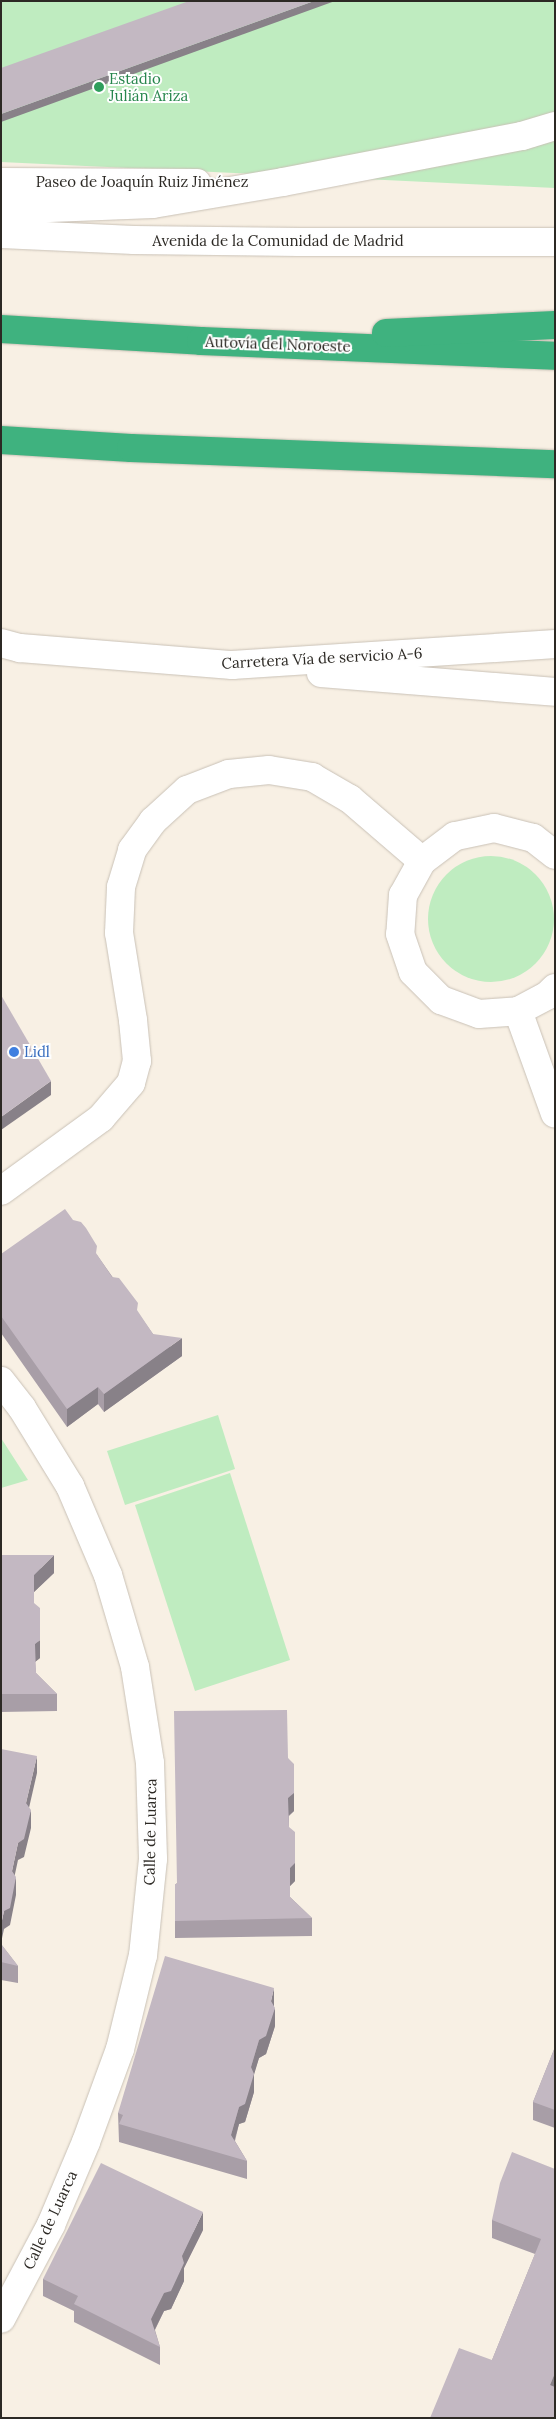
<!DOCTYPE html>
<meta charset="utf-8">
<style>
body{margin:0}
#map{position:relative;width:556px;height:2419px;overflow:hidden;background:#f8f0e4;font-family:Lora,serif}
div>[style]{position:absolute}
.green>*{inset:0;background:#bfecc0}
.round{border-radius:50%}
.roads{filter:drop-shadow(0 0 1px #c9c1b6) drop-shadow(0 0 1px #c9c1b6)}
.minor>*{height:28px;margin:-14px;padding:0 14px;transform-origin:14px;border-radius:14px;background:#fff}
.highway>*{height:28px;margin:-14px;padding:0 14px;transform-origin:14px;border-radius:14px;background:#3fb27f}
.wall>*{inset:0;background:#a89ea7}
.shaded-wall>*{inset:0;background:#888188}
.building>*{inset:0;background:#c3b8c2}
.dots>*{width:14px;height:14px;translate:-50% -50%;box-sizing:border-box;border:2px solid #fefefe;border-radius:50%}
span{translate:-50% -50%;white-space:nowrap;text-align:center;line-height:1.15;-webkit-text-stroke:4px #fefefe;paint-order:stroke}
.leisure-label{font-size:15px;color:#27864d}
.left{translate:0 -50%;text-align:left}
.street-label{font-size:15px;color:#2c2924}
.shop-label{font-size:15px;color:#366cbe}
.frame{position:absolute;inset:0;border:2px solid #2c2924;pointer-events:none}
</style>
<div id="map">
<div class="green">
<i style="clip-path:polygon(1px 1px,555px 1px,555px 188px,1px 162px)"></i>
<i class="round" style="left:428px;top:856px;width:126px;height:126px"></i>
<i style="clip-path:polygon(218px 1415px,235px 1469px,125px 1505px,107px 1451px)"></i>
<i style="clip-path:polygon(1px 1438px,28px 1480px,1px 1488px)"></i>
<i style="clip-path:polygon(230px 1473px,290px 1660px,195px 1691px,135px 1505px)"></i>
</div>
<div class="roads">
<div class="minor">
<i style="left:1px;top:182px;width:196px;rotate:0.3deg"></i>
<i style="left:1px;top:207px;width:23px;rotate:5deg"></i>
<i style="left:24px;top:209px;width:129px;rotate:-2.2deg"></i>
<i style="left:153px;top:204px;width:132px;rotate:-9.6deg"></i>
<i style="left:283px;top:182px;width:243px;rotate:-10.9deg"></i>
<i style="left:522px;top:136px;width:34px;rotate:-17deg"></i>
<i style="left:1px;top:234px;width:133px;rotate:2.6deg"></i>
<i style="left:134px;top:240px;width:165px;rotate:0.7deg"></i>
<i style="left:299px;top:242px;width:256px"></i>
<i style="left:1px;top:643px;width:20px;rotate:15deg"></i>
<i style="left:20px;top:648px;width:213px;rotate:4.6deg"></i>
<i style="left:232px;top:665px;width:324px;rotate:-3.7deg"></i>
<i style="left:321px;top:673px;width:235px;rotate:4.6deg"></i>
<i style="left:555px;top:855px;width:28px;rotate:-142deg"></i>
<i style="left:533px;top:838px;width:40px;rotate:-165.6deg"></i>
<i style="left:494px;top:828px;width:40px;rotate:168deg"></i>
<i style="left:455px;top:836px;width:41px;rotate:142.9deg"></i>
<i style="left:422px;top:861px;width:39px;rotate:119deg"></i>
<i style="left:403px;top:895px;width:39px;rotate:94deg"></i>
<i style="left:400px;top:934px;width:40px;rotate:71.1deg"></i>
<i style="left:413px;top:972px;width:40px;rotate:45deg"></i>
<i style="left:441px;top:1000px;width:40px;rotate:20.2deg"></i>
<i style="left:479px;top:1014px;width:39px;rotate:-4deg"></i>
<i style="left:518px;top:1011px;width:34px;rotate:-28deg"></i>
<i style="left:548px;top:995px;width:10px;rotate:-45deg"></i>
<i style="left:518px;top:1011px;width:109px;rotate:70.2deg"></i>
<i style="left:1px;top:1191px;width:124px;rotate:-36.1deg"></i>
<i style="left:101px;top:1118px;width:46px;rotate:-49.4deg"></i>
<i style="left:131px;top:1083px;width:23px;rotate:-75deg"></i>
<i style="left:137px;top:1061px;width:41px;rotate:-95.6deg"></i>
<i style="left:133px;top:1020px;width:88px;rotate:-99.1deg"></i>
<i style="left:119px;top:933px;width:46px;rotate:-87.5deg"></i>
<i style="left:121px;top:887px;width:39px;rotate:-73deg"></i>
<i style="left:132px;top:850px;width:36px;rotate:-54deg"></i>
<i style="left:153px;top:821px;width:46px;rotate:-42.4deg"></i>
<i style="left:187px;top:790px;width:45px;rotate:-20.9deg"></i>
<i style="left:229px;top:774px;width:40px;rotate:-5.7deg"></i>
<i style="left:269px;top:770px;width:44px;rotate:9.2deg"></i>
<i style="left:312px;top:777px;width:44px;rotate:30.1deg"></i>
<i style="left:350px;top:799px;width:95px;rotate:40.7deg"></i>
<i style="left:1px;top:1381px;width:34px;rotate:52deg"></i>
<i style="left:22px;top:1408px;width:92px;rotate:58.4deg"></i>
<i style="left:70px;top:1486px;width:97px;rotate:66.9deg"></i>
<i style="left:108px;top:1575px;width:96px;rotate:73.6deg"></i>
<i style="left:135px;top:1667px;width:97px;rotate:81.1deg"></i>
<i style="left:150px;top:1763px;width:96px;rotate:88.2deg"></i>
<i style="left:153px;top:1859px;width:97px;rotate:95.9deg"></i>
<i style="left:143px;top:1955px;width:97px;rotate:103.7deg"></i>
<i style="left:120px;top:2049px;width:99px;rotate:110.1deg"></i>
<i style="left:86px;top:2142px;width:90px;rotate:112.9deg"></i>
<i style="left:51px;top:2225px;width:106px;rotate:118deg"></i>
</div>
<div class="highway">
<i style="left:1px;top:329px;width:200px;rotate:3.4deg"></i>
<i style="left:201px;top:341px;width:354px;rotate:2.4deg"></i>
<i style="left:386px;top:333px;width:169px;rotate:-2.7deg"></i>
<i style="left:1px;top:440px;width:130px;rotate:3.5deg"></i>
<i style="left:131px;top:448px;width:424px;rotate:2.2deg"></i>
</div>
</div>
<div class="wall">
<i style="clip-path:polygon(1px 1254px,97px 1255px,153px 1334px,182px 1356px,104px 1412px,98px 1404px,67px 1427px,1px 1333px)"></i>
<i style="clip-path:polygon(1px 1555px,54px 1573px,34px 1592px,34px 1603px,40px 1658px,35px 1662px,36px 1673px,57px 1694px,57px 1711px,1px 1712px)"></i>
<i style="clip-path:polygon(288px 1758px,294px 1811px,289px 1816px,289px 1827px,295px 1881px,290px 1886px,290px 1897px,312px 1918px,312px 1936px,175px 1938px,175px 1884px,176px 1884px)"></i>
<i style="clip-path:polygon(1px 1944px,18px 1966px,18px 1983px,1px 1980px)"></i>
<i style="clip-path:polygon(274px 2006px,275px 2026px,266px 2054px,259px 2058px,254px 2073px,254px 2092px,245px 2122px,239px 2124px,235px 2141px,247px 2161px,247px 2179px,119px 2142px,118px 2113px)"></i>
<i style="clip-path:polygon(555px 2047px,555px 2128px,533px 2120px,533px 2102px)"></i>
<i style="clip-path:polygon(555px 2169px,555px 2418px,492px 2360px,535px 2254px,492px 2238px,492px 2220px)"></i>
<i style="clip-path:polygon(203px 2230px,184px 2268px,184px 2281px,171px 2309px,164px 2311px,155px 2330px,160px 2347px,160px 2365px,74px 2322px,74px 2311px,43px 2296px,43px 2279px)"></i>
</div>
<div class="shaded-wall">
<i style="clip-path:polygon(314px 1px,335px 1px,1px 122px,1px 114px)"></i>
<i style="clip-path:polygon(51px 1081px,51px 1095px,1px 1130px,1px 1117px)"></i>
<i style="clip-path:polygon(182px 1338px,182px 1356px,104px 1412px,104px 1394px)"></i>
<i style="clip-path:polygon(98px 1387px,98px 1404px,67px 1427px,67px 1409px)"></i>
<i style="clip-path:polygon(54px 1555px,54px 1573px,34px 1592px,34px 1575px)"></i>
<i style="clip-path:polygon(40px 1640px,40px 1658px,35px 1662px,35px 1644px)"></i>
<i style="clip-path:polygon(37px 1756px,37px 1773px,26px 1821px,26px 1803px)"></i>
<i style="clip-path:polygon(294px 1781px,294px 1811px,288px 1816px,288px 1798px)"></i>
<i style="clip-path:polygon(31px 1810px,31px 1828px,24px 1857px,18px 1860px,12px 1888px,12px 1871px,18px 1843px)"></i>
<i style="clip-path:polygon(295px 1849px,295px 1881px,290px 1886px,290px 1868px)"></i>
<i style="clip-path:polygon(16px 1877px,16px 1895px,10px 1925px,4px 1929px,1px 1943px,1px 1925px,4px 1911px)"></i>
<i style="clip-path:polygon(274px 1988px,274px 2006px,271px 2019px,271px 2001px)"></i>
<i style="clip-path:polygon(275px 2008px,275px 2026px,266px 2054px,259px 2058px,251px 2085px,251px 2067px,259px 2040px)"></i>
<i style="clip-path:polygon(254px 2074px,254px 2092px,245px 2122px,239px 2124px,231px 2152px,231px 2135px,239px 2107px)"></i>
<i style="clip-path:polygon(203px 2212px,203px 2230px,184px 2268px,184px 2281px,171px 2309px,164px 2311px,151px 2337px,151px 2319px)"></i>
<i style="clip-path:polygon(555px 2373px,555px 2391px,550px 2385px)"></i>
</div>
<div class="building">
<i style="clip-path:polygon(189px 1px,314px 1px,1px 114px,1px 68px)"></i>
<i style="clip-path:polygon(1px 995px,51px 1081px,1px 1117px)"></i>
<i style="clip-path:polygon(65px 1209px,73px 1220px,81px 1222px,86px 1228px,97px 1246px,96px 1253px,112px 1277px,119px 1278px,138px 1303px,137px 1310px,153px 1334px,182px 1338px,104px 1394px,98px 1387px,67px 1409px,1px 1316px,1px 1254px)"></i>
<i style="clip-path:polygon(1px 1555px,54px 1555px,34px 1575px,34px 1603px,40px 1608px,40px 1640px,35px 1644px,36px 1673px,57px 1694px,1px 1694px)"></i>
<i style="clip-path:polygon(287px 1710px,288px 1758px,294px 1764px,294px 1793px,288px 1798px,289px 1827px,295px 1832px,295px 1863px,290px 1868px,290px 1897px,312px 1918px,175px 1921px,175px 1884px,177px 1884px,174px 1711px)"></i>
<i style="clip-path:polygon(1px 1749px,37px 1756px,26px 1803px,31px 1810px,24px 1839px,18px 1843px,12px 1871px,16px 1877px,10px 1908px,4px 1911px,1px 1925px)"></i>
<i style="clip-path:polygon(1px 1944px,18px 1966px,1px 1962px)"></i>
<i style="clip-path:polygon(165px 1956px,274px 1988px,271px 2001px,275px 2008px,266px 2036px,259px 2040px,251px 2067px,254px 2074px,245px 2104px,239px 2107px,231px 2135px,247px 2161px,119px 2124px,123px 2115px,118px 2113px)"></i>
<i style="clip-path:polygon(555px 2047px,555px 2110px,533px 2102px)"></i>
<i style="clip-path:polygon(512px 2152px,555px 2169px,555px 2373px,550px 2385px,555px 2387px,555px 2418px,430px 2418px,459px 2348px,492px 2360px,541px 2239px,492px 2220px,500px 2183px)"></i>
<i style="clip-path:polygon(101px 2163px,203px 2212px,182px 2256px,184px 2263px,171px 2291px,164px 2293px,151px 2319px,160px 2347px,74px 2304px,78px 2296px,43px 2279px)"></i>
</div>
<div class="dots">
<i style="left:99px;top:87px;background:#2e9e5b"></i>
<i style="left:14px;top:1052px;background:#3f7fe0"></i>
</div>
<div class="leisure-label">
<span class="left" style="left:109px;top:87px">Estadio<br>Julián Ariza</span>
</div>
<div class="street-label">
<span style="left:142px;top:182px">Paseo de Joaquín Ruiz Jiménez</span>
<span style="left:278px;top:241px">Avenida de la Comunidad de Madrid</span>
<span style="left:278px;top:344px;rotate:2deg">Autovía del Noroeste</span>
<span style="left:322px;top:658px;rotate:-3deg">Carretera Vía de servicio A-6</span>
<span style="left:150px;top:1832px;rotate:-89deg">Calle de Luarca</span>
<span style="left:50px;top:2220px;rotate:-65deg">Calle de Luarca</span>
</div>
<div class="shop-label">
<span class="left" style="left:24px;top:1052px">Lidl</span>
</div>
<div class="frame"></div>
</div>
